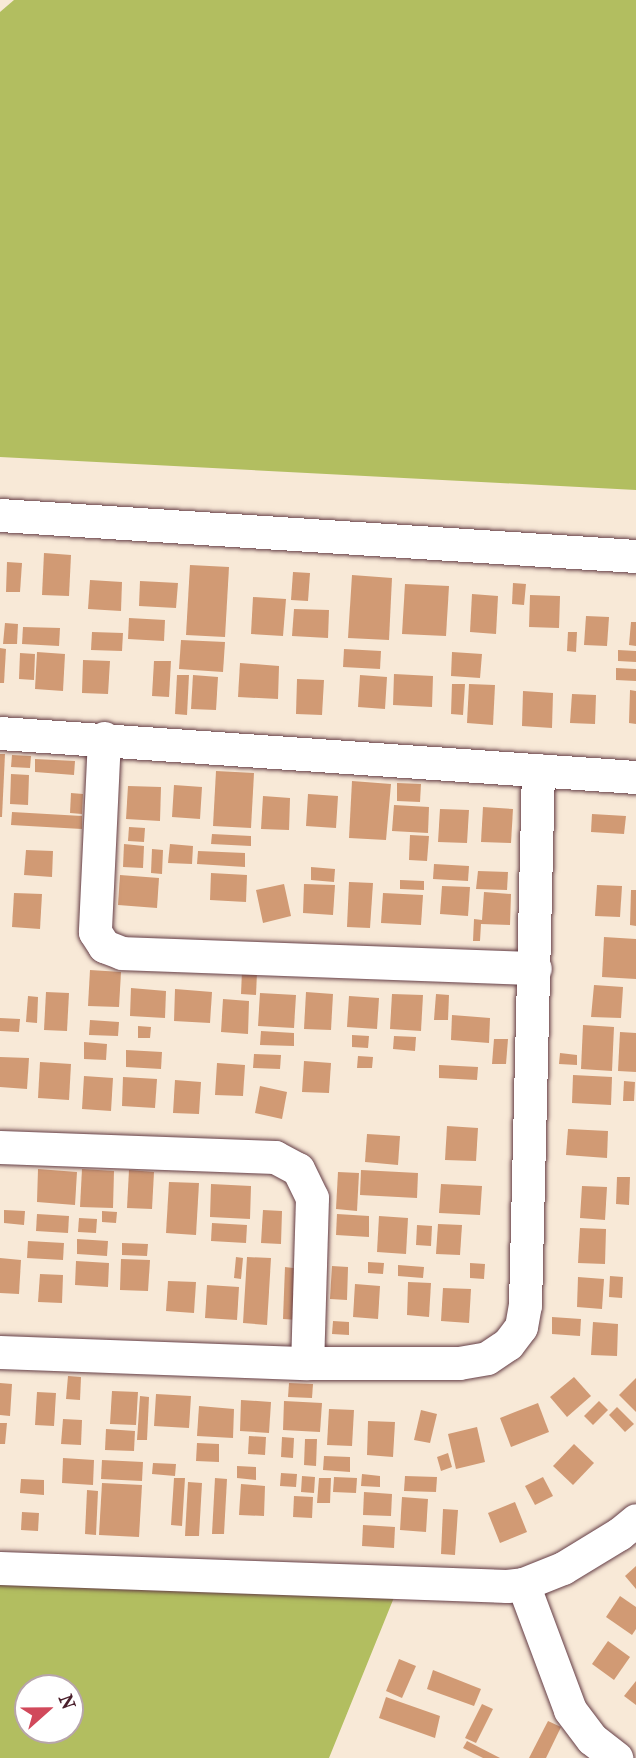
<!DOCTYPE html>
<style>
body{margin:0}
#map{position:relative;width:636px;height:1758px;overflow:hidden;background:#f8e9d7;font-family:"IM FELL French Canon",serif}
div>[style]{position:absolute}
.green>*{inset:0;background:#b2be60}
.building>*{inset:0;background:#d19a74}
.roads{filter:drop-shadow(0 0 2px #643d45) drop-shadow(0 0 2px #643d45)}
.minor>*{height:33px;margin:-16.5px;padding:0 16.5px;transform-origin:16.5px;border-radius:16.5px;background:#fff}
span{translate:-50% -50%;white-space:nowrap;text-align:center;line-height:1.15;-webkit-text-stroke:7px #fff;paint-order:stroke}
.north{position:absolute;left:14px;top:1674px;width:70px;height:70px;box-sizing:border-box;background:#fff;border:2px solid #b7a5aa;border-radius:50%;rotate:69deg;font-size:19px;font-weight:700;line-height:28px;text-align:center;color:#4a1f2b}
.north::after{content:'';display:block;margin:auto;width:24px;height:32px;background:#d1495b;clip-path:polygon(50% 0,100% 100%,50% 72%,0 100%)}
</style>
<div id="map">
<div class="green">
<i style="clip-path:polygon(14px 0,636px 0,636px 490px,0 457px,0 12px)"></i>
<i style="clip-path:polygon(evenodd,0 1575px,395px 1595px,329px 1758px,0 1758px,0 1575px,28px 1688px,70px 1688px,70px 1730px,28px 1730px,28px 1688px)"></i>
</div>
<div class="building">
<i style="clip-path:polygon(44px 553px,71px 555px,69px 596px,42px 595px)"></i>
<i style="clip-path:polygon(7px 562px,22px 563px,20px 592px,6px 592px)"></i>
<i style="clip-path:polygon(190px 565px,229px 567px,225px 637px,186px 635px)"></i>
<i style="clip-path:polygon(293px 572px,310px 573px,308px 601px,291px 600px)"></i>
<i style="clip-path:polygon(352px 575px,392px 578px,389px 640px,348px 638px)"></i>
<i style="clip-path:polygon(90px 580px,122px 582px,121px 611px,88px 609px)"></i>
<i style="clip-path:polygon(140px 581px,178px 583px,176px 608px,139px 606px)"></i>
<i style="clip-path:polygon(513px 583px,526px 584px,524px 605px,512px 604px)"></i>
<i style="clip-path:polygon(405px 584px,449px 586px,446px 636px,402px 634px)"></i>
<i style="clip-path:polygon(472px 594px,498px 596px,496px 634px,470px 632px)"></i>
<i style="clip-path:polygon(530px 595px,560px 596px,559px 628px,529px 627px)"></i>
<i style="clip-path:polygon(253px 597px,286px 599px,283px 636px,251px 634px)"></i>
<i style="clip-path:polygon(294px 609px,329px 610px,328px 638px,292px 636px)"></i>
<i style="clip-path:polygon(586px 616px,609px 617px,607px 646px,584px 645px)"></i>
<i style="clip-path:polygon(129px 618px,165px 620px,164px 641px,128px 639px)"></i>
<i style="clip-path:polygon(631px 622px,636px 622px,636px 646px,629px 645px)"></i>
<i style="clip-path:polygon(5px 623px,18px 624px,17px 644px,3px 644px)"></i>
<i style="clip-path:polygon(23px 627px,60px 628px,59px 646px,22px 644px)"></i>
<i style="clip-path:polygon(92px 632px,123px 633px,122px 651px,91px 650px)"></i>
<i style="clip-path:polygon(568px 632px,577px 632px,576px 652px,567px 651px)"></i>
<i style="clip-path:polygon(181px 640px,225px 642px,223px 672px,179px 669px)"></i>
<i style="clip-path:polygon(0 648px,6px 649px,4px 683px,0 683px)"></i>
<i style="clip-path:polygon(344px 649px,381px 651px,380px 669px,343px 667px)"></i>
<i style="clip-path:polygon(618px 650px,636px 651px,636px 662px,618px 661px)"></i>
<i style="clip-path:polygon(37px 652px,65px 654px,63px 691px,35px 689px)"></i>
<i style="clip-path:polygon(452px 652px,482px 654px,480px 678px,451px 676px)"></i>
<i style="clip-path:polygon(20px 653px,35px 654px,34px 680px,19px 679px)"></i>
<i style="clip-path:polygon(83px 660px,110px 661px,108px 694px,82px 693px)"></i>
<i style="clip-path:polygon(154px 661px,171px 661px,169px 697px,152px 696px)"></i>
<i style="clip-path:polygon(240px 663px,279px 666px,278px 699px,238px 697px)"></i>
<i style="clip-path:polygon(616px 668px,636px 669px,636px 681px,616px 680px)"></i>
<i style="clip-path:polygon(394px 674px,433px 676px,432px 707px,393px 705px)"></i>
<i style="clip-path:polygon(177px 675px,189px 675px,187px 715px,175px 714px)"></i>
<i style="clip-path:polygon(193px 675px,218px 677px,216px 710px,191px 709px)"></i>
<i style="clip-path:polygon(360px 675px,387px 677px,385px 709px,358px 707px)"></i>
<i style="clip-path:polygon(297px 679px,324px 680px,322px 715px,296px 714px)"></i>
<i style="clip-path:polygon(452px 684px,465px 684px,463px 715px,451px 714px)"></i>
<i style="clip-path:polygon(469px 684px,495px 685px,493px 725px,467px 723px)"></i>
<i style="clip-path:polygon(630px 690px,636px 691px,636px 724px,629px 723px)"></i>
<i style="clip-path:polygon(523px 691px,553px 693px,552px 728px,522px 726px)"></i>
<i style="clip-path:polygon(572px 694px,596px 695px,595px 724px,570px 723px)"></i>
<i style="clip-path:polygon(0 754px,5px 754px,2px 817px,0 817px)"></i>
<i style="clip-path:polygon(12px 755px,31px 756px,30px 768px,11px 767px)"></i>
<i style="clip-path:polygon(35px 759px,75px 761px,74px 775px,35px 772px)"></i>
<i style="clip-path:polygon(216px 771px,254px 773px,251px 828px,213px 826px)"></i>
<i style="clip-path:polygon(11px 774px,29px 775px,28px 805px,10px 804px)"></i>
<i style="clip-path:polygon(352px 781px,391px 784px,386px 840px,349px 838px)"></i>
<i style="clip-path:polygon(397px 783px,421px 784px,420px 802px,397px 801px)"></i>
<i style="clip-path:polygon(174px 785px,202px 787px,200px 819px,172px 817px)"></i>
<i style="clip-path:polygon(128px 786px,161px 787px,160px 821px,126px 819px)"></i>
<i style="clip-path:polygon(71px 793px,83px 794px,82px 814px,70px 813px)"></i>
<i style="clip-path:polygon(308px 794px,338px 796px,336px 828px,306px 826px)"></i>
<i style="clip-path:polygon(263px 796px,290px 798px,289px 830px,261px 829px)"></i>
<i style="clip-path:polygon(394px 805px,429px 807px,428px 833px,392px 831px)"></i>
<i style="clip-path:polygon(483px 807px,513px 809px,511px 843px,481px 842px)"></i>
<i style="clip-path:polygon(440px 809px,469px 810px,467px 843px,438px 842px)"></i>
<i style="clip-path:polygon(12px 812px,82px 816px,82px 829px,11px 825px)"></i>
<i style="clip-path:polygon(592px 814px,626px 816px,624px 834px,591px 832px)"></i>
<i style="clip-path:polygon(129px 827px,145px 828px,144px 842px,128px 841px)"></i>
<i style="clip-path:polygon(212px 834px,251px 836px,251px 846px,211px 844px)"></i>
<i style="clip-path:polygon(410px 835px,429px 836px,427px 861px,409px 860px)"></i>
<i style="clip-path:polygon(124px 844px,144px 846px,143px 868px,123px 867px)"></i>
<i style="clip-path:polygon(170px 844px,193px 846px,192px 864px,168px 863px)"></i>
<i style="clip-path:polygon(152px 849px,163px 850px,162px 874px,151px 873px)"></i>
<i style="clip-path:polygon(26px 850px,53px 851px,52px 877px,24px 875px)"></i>
<i style="clip-path:polygon(198px 851px,245px 853px,245px 867px,197px 864px)"></i>
<i style="clip-path:polygon(434px 864px,469px 866px,468px 881px,433px 879px)"></i>
<i style="clip-path:polygon(311px 867px,335px 869px,334px 882px,311px 880px)"></i>
<i style="clip-path:polygon(478px 871px,508px 872px,507px 890px,476px 889px)"></i>
<i style="clip-path:polygon(211px 873px,247px 875px,246px 902px,210px 900px)"></i>
<i style="clip-path:polygon(120px 875px,159px 878px,157px 908px,118px 905px)"></i>
<i style="clip-path:polygon(400px 880px,424px 881px,424px 890px,400px 889px)"></i>
<i style="clip-path:polygon(349px 882px,373px 883px,370px 928px,347px 927px)"></i>
<i style="clip-path:polygon(284px 884px,291px 916px,263px 923px,256px 890px)"></i>
<i style="clip-path:polygon(304px 884px,335px 885px,333px 915px,303px 913px)"></i>
<i style="clip-path:polygon(597px 885px,622px 886px,620px 917px,595px 916px)"></i>
<i style="clip-path:polygon(442px 886px,470px 887px,468px 916px,440px 914px)"></i>
<i style="clip-path:polygon(631px 890px,636px 890px,636px 926px,630px 925px)"></i>
<i style="clip-path:polygon(484px 892px,511px 894px,510px 925px,481px 924px,480px 941px,473px 941px,474px 919px,482px 920px)"></i>
<i style="clip-path:polygon(14px 893px,42px 894px,40px 929px,12px 927px)"></i>
<i style="clip-path:polygon(383px 893px,423px 895px,421px 925px,381px 923px)"></i>
<i style="clip-path:polygon(604px 937px,636px 939px,636px 979px,602px 977px)"></i>
<i style="clip-path:polygon(90px 970px,121px 972px,119px 1007px,88px 1006px)"></i>
<i style="clip-path:polygon(242px 971px,257px 972px,256px 995px,241px 994px)"></i>
<i style="clip-path:polygon(594px 985px,623px 987px,621px 1018px,591px 1017px)"></i>
<i style="clip-path:polygon(131px 988px,166px 991px,165px 1018px,130px 1016px)"></i>
<i style="clip-path:polygon(175px 989px,212px 992px,210px 1023px,174px 1021px)"></i>
<i style="clip-path:polygon(46px 992px,69px 993px,67px 1031px,44px 1030px)"></i>
<i style="clip-path:polygon(306px 992px,333px 994px,331px 1030px,304px 1029px)"></i>
<i style="clip-path:polygon(260px 993px,296px 995px,294px 1028px,258px 1026px)"></i>
<i style="clip-path:polygon(392px 994px,423px 995px,421px 1031px,390px 1029px)"></i>
<i style="clip-path:polygon(436px 994px,449px 995px,448px 1020px,434px 1020px)"></i>
<i style="clip-path:polygon(28px 996px,38px 997px,37px 1023px,26px 1022px)"></i>
<i style="clip-path:polygon(349px 996px,379px 998px,377px 1029px,347px 1027px)"></i>
<i style="clip-path:polygon(223px 999px,249px 1001px,248px 1034px,221px 1032px)"></i>
<i style="clip-path:polygon(452px 1015px,490px 1018px,489px 1043px,451px 1040px)"></i>
<i style="clip-path:polygon(0 1018px,20px 1019px,19px 1032px,0 1031px)"></i>
<i style="clip-path:polygon(90px 1020px,119px 1022px,118px 1036px,89px 1035px)"></i>
<i style="clip-path:polygon(583px 1025px,614px 1027px,612px 1071px,581px 1069px)"></i>
<i style="clip-path:polygon(138px 1026px,151px 1027px,150px 1038px,138px 1038px)"></i>
<i style="clip-path:polygon(261px 1031px,294px 1033px,294px 1046px,260px 1045px)"></i>
<i style="clip-path:polygon(620px 1032px,636px 1033px,636px 1072px,618px 1071px)"></i>
<i style="clip-path:polygon(352px 1035px,369px 1036px,368px 1048px,352px 1047px)"></i>
<i style="clip-path:polygon(394px 1036px,416px 1037px,415px 1051px,393px 1049px)"></i>
<i style="clip-path:polygon(494px 1039px,508px 1039px,506px 1064px,492px 1064px)"></i>
<i style="clip-path:polygon(84px 1042px,107px 1044px,106px 1060px,84px 1059px)"></i>
<i style="clip-path:polygon(126px 1050px,162px 1052px,161px 1069px,126px 1067px)"></i>
<i style="clip-path:polygon(560px 1053px,577px 1055px,577px 1065px,559px 1064px)"></i>
<i style="clip-path:polygon(254px 1054px,281px 1055px,280px 1069px,253px 1068px)"></i>
<i style="clip-path:polygon(358px 1056px,373px 1057px,372px 1068px,357px 1068px)"></i>
<i style="clip-path:polygon(0 1057px,29px 1058px,27px 1089px,0 1087px)"></i>
<i style="clip-path:polygon(304px 1061px,331px 1063px,329px 1093px,302px 1092px)"></i>
<i style="clip-path:polygon(40px 1062px,71px 1064px,69px 1100px,38px 1098px)"></i>
<i style="clip-path:polygon(217px 1063px,245px 1065px,243px 1096px,215px 1095px)"></i>
<i style="clip-path:polygon(439px 1065px,478px 1067px,477px 1080px,439px 1078px)"></i>
<i style="clip-path:polygon(573px 1075px,612px 1077px,611px 1105px,572px 1103px)"></i>
<i style="clip-path:polygon(84px 1076px,113px 1078px,111px 1111px,82px 1109px)"></i>
<i style="clip-path:polygon(123px 1077px,157px 1079px,155px 1108px,122px 1106px)"></i>
<i style="clip-path:polygon(175px 1080px,201px 1082px,199px 1114px,173px 1113px)"></i>
<i style="clip-path:polygon(624px 1081px,635px 1082px,634px 1101px,623px 1101px)"></i>
<i style="clip-path:polygon(260px 1086px,287px 1092px,282px 1119px,255px 1113px)"></i>
<i style="clip-path:polygon(447px 1126px,478px 1128px,476px 1161px,445px 1160px)"></i>
<i style="clip-path:polygon(568px 1129px,608px 1131px,607px 1158px,566px 1155px)"></i>
<i style="clip-path:polygon(367px 1134px,400px 1136px,398px 1165px,365px 1162px)"></i>
<i style="clip-path:polygon(38px 1169px,77px 1172px,75px 1205px,37px 1202px)"></i>
<i style="clip-path:polygon(82px 1169px,114px 1171px,113px 1208px,80px 1207px)"></i>
<i style="clip-path:polygon(129px 1170px,154px 1172px,152px 1209px,127px 1208px)"></i>
<i style="clip-path:polygon(361px 1170px,418px 1173px,417px 1198px,360px 1195px)"></i>
<i style="clip-path:polygon(338px 1172px,359px 1173px,357px 1211px,336px 1209px)"></i>
<i style="clip-path:polygon(617px 1177px,630px 1177px,629px 1205px,616px 1204px)"></i>
<i style="clip-path:polygon(169px 1182px,199px 1183px,196px 1235px,166px 1233px)"></i>
<i style="clip-path:polygon(211px 1184px,251px 1186px,250px 1219px,210px 1217px)"></i>
<i style="clip-path:polygon(441px 1184px,482px 1186px,480px 1215px,439px 1213px)"></i>
<i style="clip-path:polygon(582px 1186px,607px 1187px,605px 1220px,580px 1218px)"></i>
<i style="clip-path:polygon(4px 1210px,25px 1211px,24px 1225px,4px 1223px)"></i>
<i style="clip-path:polygon(263px 1210px,282px 1211px,281px 1244px,261px 1243px)"></i>
<i style="clip-path:polygon(102px 1211px,117px 1212px,116px 1223px,102px 1222px)"></i>
<i style="clip-path:polygon(37px 1214px,69px 1216px,68px 1233px,36px 1231px)"></i>
<i style="clip-path:polygon(337px 1214px,369px 1216px,369px 1237px,336px 1235px)"></i>
<i style="clip-path:polygon(379px 1216px,408px 1218px,406px 1254px,377px 1252px)"></i>
<i style="clip-path:polygon(79px 1218px,97px 1219px,96px 1233px,78px 1232px)"></i>
<i style="clip-path:polygon(212px 1223px,247px 1225px,246px 1243px,211px 1241px)"></i>
<i style="clip-path:polygon(438px 1224px,462px 1225px,460px 1255px,436px 1254px)"></i>
<i style="clip-path:polygon(417px 1225px,432px 1226px,431px 1246px,416px 1245px)"></i>
<i style="clip-path:polygon(580px 1228px,606px 1229px,605px 1264px,578px 1263px)"></i>
<i style="clip-path:polygon(77px 1239px,108px 1241px,107px 1256px,77px 1254px)"></i>
<i style="clip-path:polygon(28px 1241px,64px 1243px,63px 1260px,27px 1258px)"></i>
<i style="clip-path:polygon(122px 1243px,148px 1244px,147px 1256px,122px 1255px)"></i>
<i style="clip-path:polygon(236px 1257px,243px 1258px,241px 1279px,234px 1278px)"></i>
<i style="clip-path:polygon(247px 1257px,271px 1258px,267px 1325px,243px 1323px)"></i>
<i style="clip-path:polygon(0 1258px,21px 1260px,19px 1294px,0 1293px)"></i>
<i style="clip-path:polygon(121px 1259px,150px 1260px,148px 1291px,120px 1290px)"></i>
<i style="clip-path:polygon(76px 1261px,109px 1263px,108px 1287px,75px 1285px)"></i>
<i style="clip-path:polygon(368px 1262px,384px 1263px,383px 1274px,368px 1273px)"></i>
<i style="clip-path:polygon(470px 1263px,485px 1264px,484px 1279px,470px 1278px)"></i>
<i style="clip-path:polygon(398px 1265px,424px 1267px,423px 1278px,398px 1276px)"></i>
<i style="clip-path:polygon(332px 1266px,348px 1267px,347px 1300px,330px 1299px)"></i>
<i style="clip-path:polygon(285px 1267px,301px 1269px,298px 1320px,283px 1319px)"></i>
<i style="clip-path:polygon(40px 1274px,63px 1275px,62px 1303px,38px 1302px)"></i>
<i style="clip-path:polygon(610px 1276px,623px 1277px,622px 1298px,609px 1297px)"></i>
<i style="clip-path:polygon(578px 1277px,604px 1279px,602px 1309px,577px 1307px)"></i>
<i style="clip-path:polygon(168px 1281px,196px 1282px,194px 1313px,166px 1311px)"></i>
<i style="clip-path:polygon(408px 1282px,431px 1283px,429px 1317px,407px 1315px)"></i>
<i style="clip-path:polygon(355px 1284px,380px 1286px,378px 1319px,353px 1317px)"></i>
<i style="clip-path:polygon(207px 1285px,239px 1287px,237px 1320px,205px 1318px)"></i>
<i style="clip-path:polygon(443px 1288px,471px 1289px,469px 1323px,441px 1321px)"></i>
<i style="clip-path:polygon(552px 1317px,581px 1319px,580px 1336px,552px 1334px)"></i>
<i style="clip-path:polygon(333px 1321px,349px 1322px,349px 1335px,332px 1334px)"></i>
<i style="clip-path:polygon(593px 1322px,618px 1324px,617px 1356px,591px 1355px)"></i>
<i style="clip-path:polygon(68px 1376px,81px 1377px,80px 1400px,66px 1399px)"></i>
<i style="clip-path:polygon(574px 1377px,591px 1396px,567px 1417px,550px 1397px)"></i>
<i style="clip-path:polygon(636px 1378px,636px 1412px,619px 1395px)"></i>
<i style="clip-path:polygon(0 1383px,12px 1384px,10px 1416px,0 1415px)"></i>
<i style="clip-path:polygon(289px 1383px,313px 1384px,312px 1398px,288px 1397px)"></i>
<i style="clip-path:polygon(112px 1391px,138px 1392px,136px 1425px,110px 1424px)"></i>
<i style="clip-path:polygon(37px 1392px,56px 1393px,54px 1426px,35px 1425px)"></i>
<i style="clip-path:polygon(156px 1394px,191px 1396px,189px 1428px,154px 1426px)"></i>
<i style="clip-path:polygon(140px 1396px,149px 1397px,147px 1440px,137px 1440px)"></i>
<i style="clip-path:polygon(241px 1400px,271px 1402px,269px 1433px,240px 1431px)"></i>
<i style="clip-path:polygon(284px 1401px,322px 1403px,320px 1432px,283px 1430px)"></i>
<i style="clip-path:polygon(599px 1401px,608px 1410px,593px 1425px,584px 1416px)"></i>
<i style="clip-path:polygon(538px 1403px,549px 1432px,511px 1447px,500px 1418px)"></i>
<i style="clip-path:polygon(199px 1406px,234px 1409px,233px 1438px,197px 1436px)"></i>
<i style="clip-path:polygon(617px 1407px,634px 1424px,625px 1432px,609px 1415px)"></i>
<i style="clip-path:polygon(329px 1409px,354px 1410px,352px 1446px,327px 1445px)"></i>
<i style="clip-path:polygon(421px 1410px,437px 1414px,430px 1443px,414px 1440px)"></i>
<i style="clip-path:polygon(63px 1419px,82px 1420px,81px 1445px,61px 1444px)"></i>
<i style="clip-path:polygon(368px 1421px,395px 1422px,393px 1457px,367px 1455px)"></i>
<i style="clip-path:polygon(0 1423px,7px 1423px,5px 1444px,0 1444px)"></i>
<i style="clip-path:polygon(477px 1427px,485px 1462px,456px 1469px,448px 1434px)"></i>
<i style="clip-path:polygon(106px 1429px,135px 1431px,134px 1451px,105px 1450px)"></i>
<i style="clip-path:polygon(249px 1436px,266px 1437px,265px 1455px,248px 1454px)"></i>
<i style="clip-path:polygon(282px 1437px,294px 1438px,293px 1458px,281px 1457px)"></i>
<i style="clip-path:polygon(305px 1439px,317px 1439px,316px 1466px,304px 1465px)"></i>
<i style="clip-path:polygon(197px 1443px,219px 1444px,219px 1462px,196px 1461px)"></i>
<i style="clip-path:polygon(574px 1444px,594px 1463px,573px 1485px,553px 1466px)"></i>
<i style="clip-path:polygon(448px 1453px,452px 1467px,441px 1471px,437px 1457px)"></i>
<i style="clip-path:polygon(324px 1456px,350px 1457px,350px 1472px,323px 1470px)"></i>
<i style="clip-path:polygon(63px 1458px,94px 1460px,93px 1485px,62px 1483px)"></i>
<i style="clip-path:polygon(102px 1460px,143px 1462px,142px 1481px,101px 1479px)"></i>
<i style="clip-path:polygon(153px 1463px,176px 1464px,175px 1476px,152px 1474px)"></i>
<i style="clip-path:polygon(237px 1466px,256px 1467px,256px 1480px,237px 1478px)"></i>
<i style="clip-path:polygon(281px 1473px,297px 1474px,296px 1487px,280px 1486px)"></i>
<i style="clip-path:polygon(362px 1474px,380px 1476px,380px 1487px,361px 1486px)"></i>
<i style="clip-path:polygon(302px 1476px,315px 1477px,314px 1493px,301px 1492px)"></i>
<i style="clip-path:polygon(405px 1476px,437px 1477px,436px 1492px,404px 1491px)"></i>
<i style="clip-path:polygon(334px 1477px,357px 1478px,356px 1493px,333px 1492px)"></i>
<i style="clip-path:polygon(543px 1477px,553px 1496px,535px 1505px,525px 1486px)"></i>
<i style="clip-path:polygon(174px 1478px,185px 1478px,182px 1526px,171px 1525px)"></i>
<i style="clip-path:polygon(215px 1478px,227px 1479px,224px 1534px,212px 1534px)"></i>
<i style="clip-path:polygon(319px 1478px,331px 1478px,330px 1503px,317px 1503px)"></i>
<i style="clip-path:polygon(21px 1479px,44px 1480px,44px 1495px,20px 1493px)"></i>
<i style="clip-path:polygon(188px 1482px,202px 1483px,199px 1536px,185px 1536px)"></i>
<i style="clip-path:polygon(102px 1483px,142px 1485px,139px 1537px,99px 1535px)"></i>
<i style="clip-path:polygon(241px 1484px,265px 1486px,264px 1516px,239px 1515px)"></i>
<i style="clip-path:polygon(87px 1490px,98px 1491px,96px 1535px,85px 1534px)"></i>
<i style="clip-path:polygon(364px 1492px,392px 1494px,391px 1516px,363px 1515px)"></i>
<i style="clip-path:polygon(294px 1496px,313px 1497px,312px 1518px,293px 1517px)"></i>
<i style="clip-path:polygon(402px 1497px,428px 1499px,426px 1532px,400px 1530px)"></i>
<i style="clip-path:polygon(515px 1502px,527px 1532px,500px 1543px,488px 1513px)"></i>
<i style="clip-path:polygon(443px 1509px,458px 1510px,455px 1555px,441px 1554px)"></i>
<i style="clip-path:polygon(22px 1512px,39px 1513px,38px 1531px,21px 1530px)"></i>
<i style="clip-path:polygon(363px 1525px,395px 1527px,394px 1548px,362px 1546px)"></i>
<i style="clip-path:polygon(636px 1566px,636px 1589px,625px 1576px)"></i>
<i style="clip-path:polygon(620px 1596px,636px 1607px,636px 1629px,632px 1635px,606px 1617px)"></i>
<i style="clip-path:polygon(608px 1641px,630px 1657px,614px 1680px,592px 1664px)"></i>
<i style="clip-path:polygon(399px 1659px,416px 1666px,402px 1698px,386px 1691px)"></i>
<i style="clip-path:polygon(433px 1670px,481px 1689px,474px 1706px,427px 1689px)"></i>
<i style="clip-path:polygon(636px 1681px,636px 1705px,624px 1696px)"></i>
<i style="clip-path:polygon(386px 1697px,440px 1716px,435px 1738px,379px 1718px)"></i>
<i style="clip-path:polygon(482px 1704px,493px 1709px,476px 1743px,465px 1738px)"></i>
<i style="clip-path:polygon(548px 1721px,561px 1727px,546px 1758px,529px 1758px)"></i>
<i style="clip-path:polygon(467px 1741px,500px 1758px,483px 1758px,463px 1748px)"></i>
</div>
<div class="roads">
<div class="minor">
<i style="left:0;top:515px;width:637px;rotate:3.69deg"></i>
<i style="left:0;top:733px;width:638px;rotate:3.96deg"></i>
<i style="left:104px;top:738px;width:194px;rotate:92.7deg"></i>
<i style="left:95px;top:932px;width:17px;rotate:57deg"></i>
<i style="left:104px;top:946px;width:19px;rotate:21deg"></i>
<i style="left:122px;top:953px;width:413px;rotate:2.1deg"></i>
<i style="left:0;top:1147px;width:275px;rotate:2.1deg"></i>
<i style="left:275px;top:1157px;width:26px;rotate:28deg"></i>
<i style="left:298px;top:1169px;width:32px;rotate:64deg"></i>
<i style="left:312px;top:1198px;width:165px;rotate:91.7deg"></i>
<i style="left:0;top:1352px;width:307px;rotate:2.1deg"></i>
<i style="left:307px;top:1363px;width:152px"></i>
<i style="left:459px;top:1363px;width:28px;rotate:-10deg"></i>
<i style="left:487px;top:1358px;width:25px;rotate:-34deg"></i>
<i style="left:508px;top:1344px;width:21px;rotate:-53deg"></i>
<i style="left:521px;top:1327px;width:22px;rotate:-80deg"></i>
<i style="left:525px;top:1305px;width:535px;rotate:-88.61deg"></i>
<i style="left:0;top:1568px;width:507px;rotate:2.03deg"></i>
<i style="left:507px;top:1586px;width:16px;rotate:-7deg"></i>
<i style="left:523px;top:1584px;width:43px;rotate:-21.8deg"></i>
<i style="left:563px;top:1568px;width:66px;rotate:-31.3deg"></i>
<i style="left:619px;top:1534px;width:22px;rotate:-39deg"></i>
<i style="left:523px;top:1584px;width:134px;rotate:69.5deg"></i>
<i style="left:570px;top:1710px;width:36px;rotate:53deg"></i>
<i style="left:592px;top:1739px;width:31px;rotate:38deg"></i>
</div>
</div>
<div class="north">N</div>
</div>
